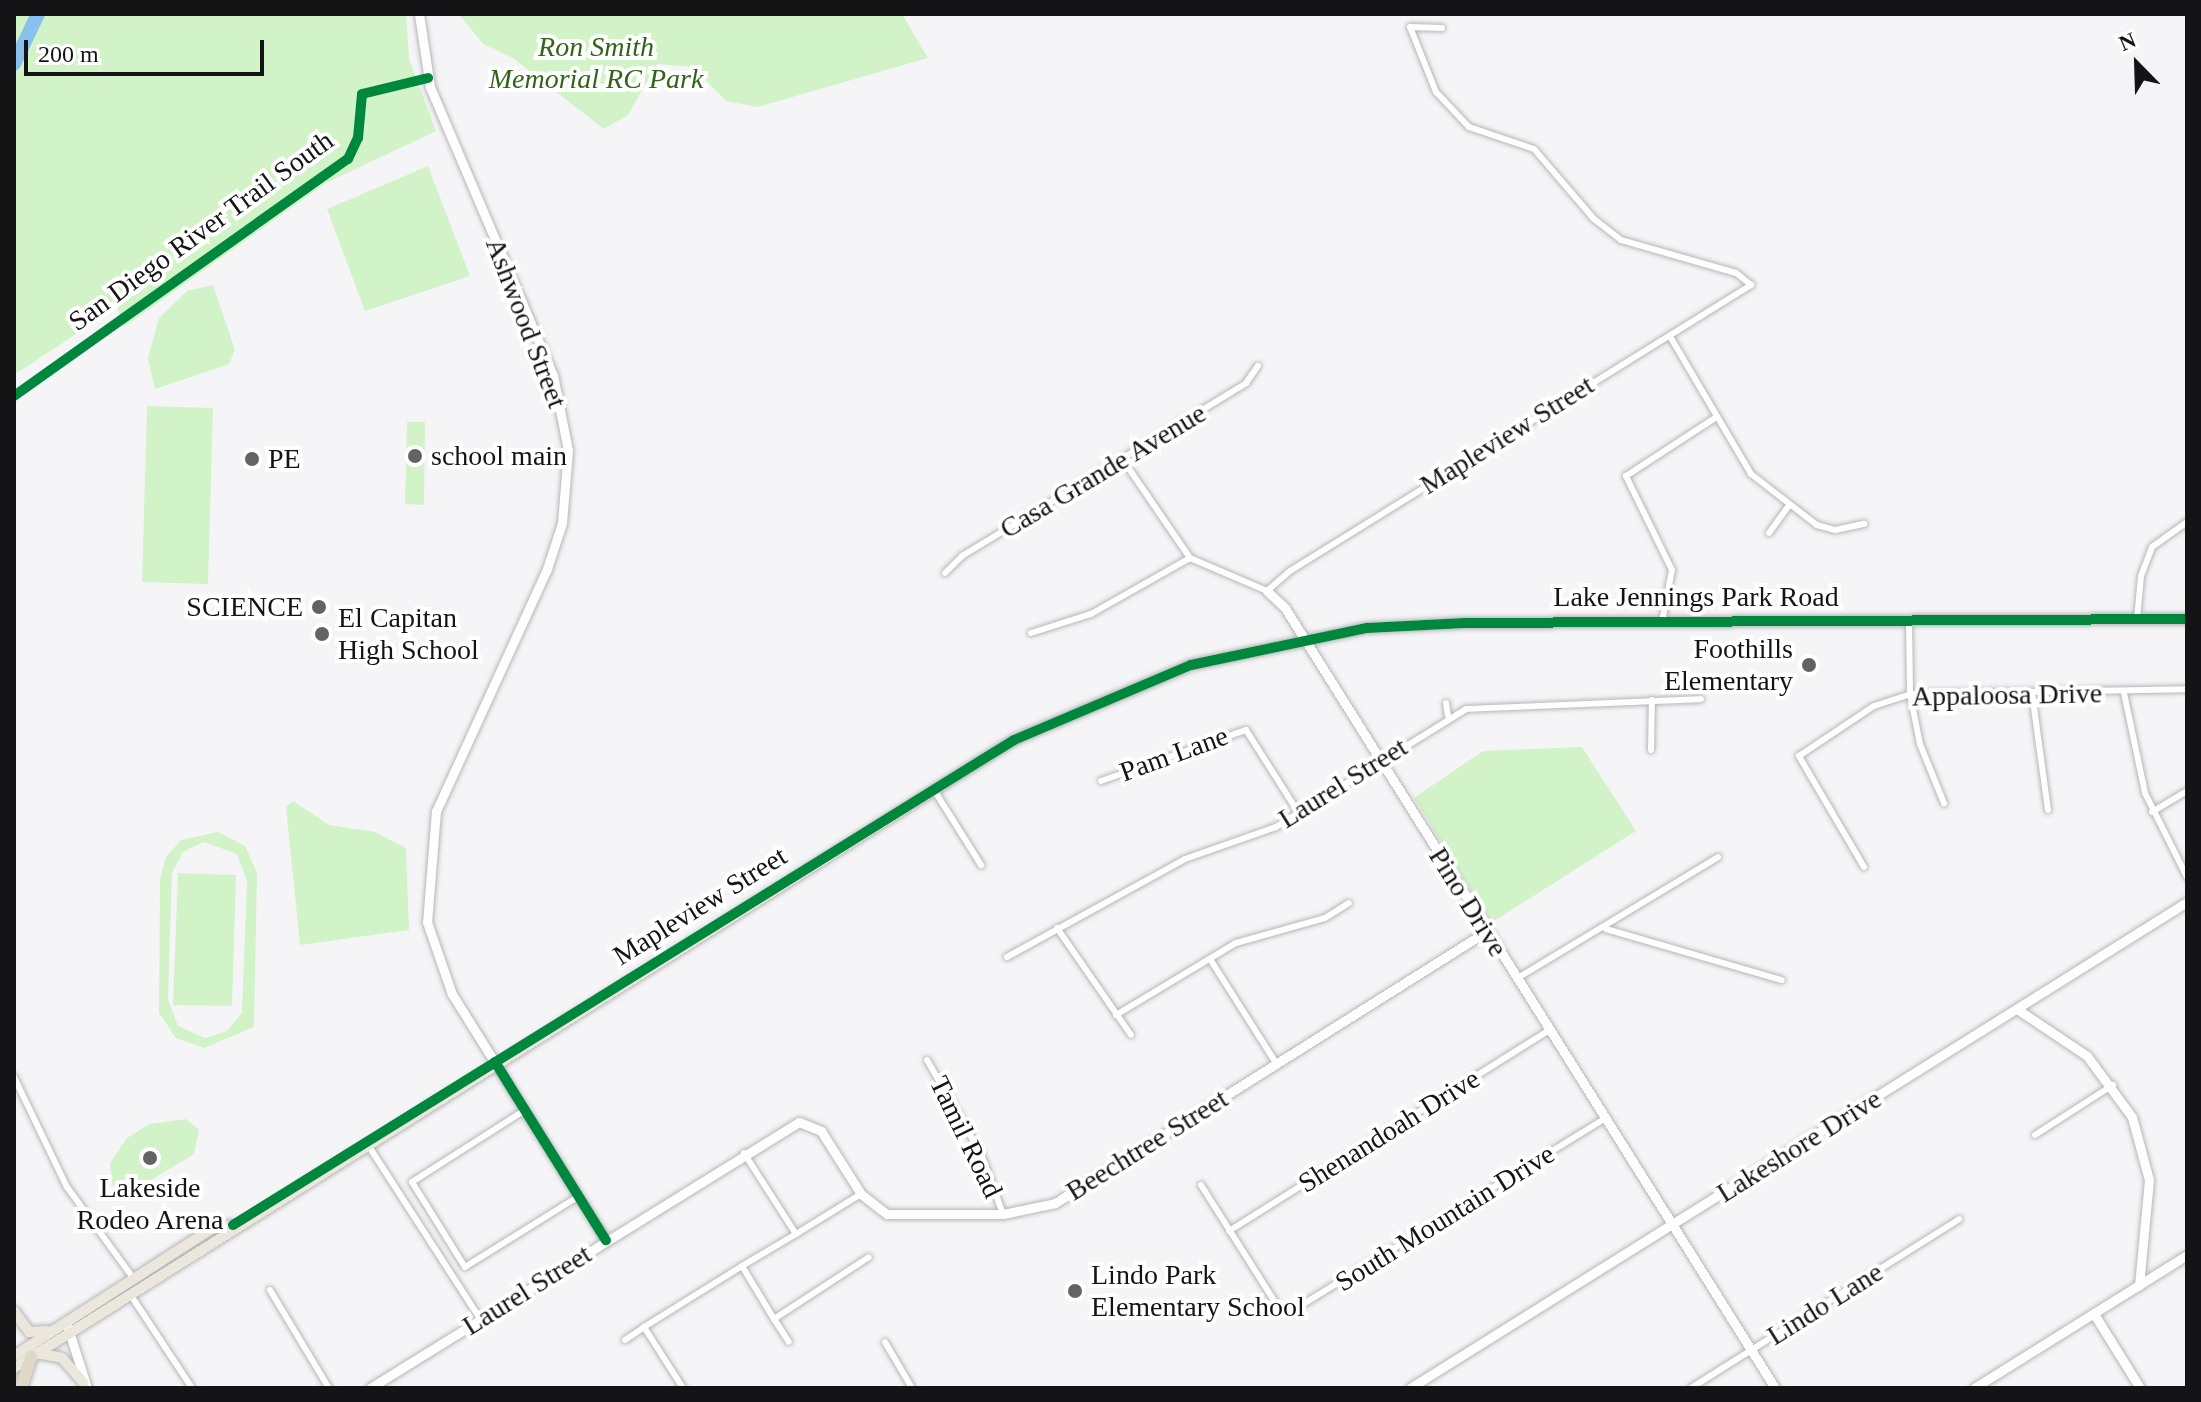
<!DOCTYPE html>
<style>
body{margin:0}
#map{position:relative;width:2201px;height:1402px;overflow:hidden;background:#f5f5f8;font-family:"Times New Roman",serif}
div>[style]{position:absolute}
.green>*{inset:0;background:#d2f2c8}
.river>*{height:14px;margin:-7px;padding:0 7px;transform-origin:7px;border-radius:7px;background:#88c1ee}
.roads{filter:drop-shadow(0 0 2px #b7b7b9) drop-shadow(0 0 2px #b7b7b9)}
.street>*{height:6px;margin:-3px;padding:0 3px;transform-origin:3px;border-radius:3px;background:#fefefe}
.secondary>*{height:9px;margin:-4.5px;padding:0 4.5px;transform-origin:4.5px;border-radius:4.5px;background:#fefefe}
.primary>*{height:10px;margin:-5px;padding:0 5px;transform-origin:5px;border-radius:5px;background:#ebe7dd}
.highway>*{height:12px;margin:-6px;padding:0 6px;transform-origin:6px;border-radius:6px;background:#dfd7c7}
.cycleway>*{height:10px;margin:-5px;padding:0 5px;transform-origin:5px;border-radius:5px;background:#00873e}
.dots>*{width:22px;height:22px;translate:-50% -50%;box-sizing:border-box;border:4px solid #fff;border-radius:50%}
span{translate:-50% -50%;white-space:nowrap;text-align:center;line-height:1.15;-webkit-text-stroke:8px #fff;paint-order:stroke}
.park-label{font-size:28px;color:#306517;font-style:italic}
.street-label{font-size:28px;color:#141416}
.poi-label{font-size:28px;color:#141416}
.left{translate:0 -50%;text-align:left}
.right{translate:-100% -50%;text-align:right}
.frame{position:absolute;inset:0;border:16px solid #141416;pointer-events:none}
.north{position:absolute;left:2097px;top:24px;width:80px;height:80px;-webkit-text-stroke:6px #fff;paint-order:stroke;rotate:337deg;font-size:22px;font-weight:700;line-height:32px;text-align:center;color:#141416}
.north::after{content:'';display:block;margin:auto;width:28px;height:36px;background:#141416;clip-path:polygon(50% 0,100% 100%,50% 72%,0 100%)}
.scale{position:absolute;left:24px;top:40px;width:240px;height:36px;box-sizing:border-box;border:4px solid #141416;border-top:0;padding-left:10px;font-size:24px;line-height:28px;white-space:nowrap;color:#141416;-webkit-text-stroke:6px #fff;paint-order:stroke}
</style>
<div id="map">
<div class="green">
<i style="clip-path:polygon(14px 14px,406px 14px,409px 59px,436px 131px,326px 183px,124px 327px,117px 307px,14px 375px)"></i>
<i style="clip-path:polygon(459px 14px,902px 14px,928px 58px,758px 107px,726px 101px,693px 67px,657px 64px,628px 115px,604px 129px,513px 58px,483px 44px)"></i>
<i style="clip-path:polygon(428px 166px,470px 276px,365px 311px,327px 209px)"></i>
<i style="clip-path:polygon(213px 285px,235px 350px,229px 364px,155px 389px,148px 358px,159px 318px,187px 291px)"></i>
<i style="clip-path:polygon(147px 406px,213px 408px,208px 584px,142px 582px)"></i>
<i style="clip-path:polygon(407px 422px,425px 422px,424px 505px,405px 504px)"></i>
<i style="clip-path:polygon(1582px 747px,1636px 831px,1491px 923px,1414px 798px,1483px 751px)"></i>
<i style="clip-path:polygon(293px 801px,329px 825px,375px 832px,406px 848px,409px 930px,300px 945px,286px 807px)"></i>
<i style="clip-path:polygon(evenodd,218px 832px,245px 846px,257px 873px,254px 1027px,204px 1048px,176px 1038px,159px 1013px,160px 879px,166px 857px,181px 840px,218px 832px,204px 842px,237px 854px,247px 881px,242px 1012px,227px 1031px,205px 1038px,178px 1026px,168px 999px,172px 873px,183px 852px,204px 842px)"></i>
<i style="clip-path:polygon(178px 873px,236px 875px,232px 1006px,173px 1005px)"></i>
<i style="clip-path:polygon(186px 1119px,199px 1130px,194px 1154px,135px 1190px,112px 1185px,110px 1163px,127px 1138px,149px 1124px)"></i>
</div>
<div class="river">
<i style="left:14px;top:64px;width:55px;rotate:-64.4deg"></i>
</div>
<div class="roads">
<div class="street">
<i style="left:1671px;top:338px;width:158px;rotate:59.5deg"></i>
<i style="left:1751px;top:474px;width:83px;rotate:37.7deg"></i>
<i style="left:1817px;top:525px;width:19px;rotate:16deg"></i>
<i style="left:1835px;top:530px;width:30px;rotate:-12deg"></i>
<i style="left:1123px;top:460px;width:119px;rotate:55.6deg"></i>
<i style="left:1190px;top:558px;width:84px;rotate:23.2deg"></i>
<i style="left:1267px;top:591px;width:30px;rotate:-41deg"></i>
<i style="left:1290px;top:571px;width:543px;rotate:-31.82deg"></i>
<i style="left:1751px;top:285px;width:19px;rotate:-141deg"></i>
<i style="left:1736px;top:273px;width:120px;rotate:-164deg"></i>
<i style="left:1621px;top:240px;width:34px;rotate:-142deg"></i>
<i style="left:1594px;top:219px;width:92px;rotate:-130.6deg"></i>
<i style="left:1534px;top:149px;width:69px;rotate:-161.3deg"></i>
<i style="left:1469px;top:127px;width:48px;rotate:-133.3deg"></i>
<i style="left:1436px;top:92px;width:70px;rotate:-111.8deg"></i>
<i style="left:1410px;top:27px;width:32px;rotate:2deg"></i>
<i style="left:1769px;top:533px;width:32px;rotate:-54deg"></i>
<i style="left:945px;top:573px;width:24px;rotate:-45deg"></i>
<i style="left:962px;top:556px;width:333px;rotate:-31.3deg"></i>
<i style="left:1246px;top:383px;width:21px;rotate:-55deg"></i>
<i style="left:2137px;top:619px;width:43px;rotate:-84.7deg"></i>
<i style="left:2141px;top:576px;width:31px;rotate:-69deg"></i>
<i style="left:2152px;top:547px;width:43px;rotate:-35.5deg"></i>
<i style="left:1909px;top:620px;width:74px;rotate:89.2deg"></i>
<i style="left:1910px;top:694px;width:51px;rotate:78.7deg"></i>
<i style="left:1920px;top:744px;width:64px;rotate:67.9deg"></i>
<i style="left:1662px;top:622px;width:53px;rotate:-79.1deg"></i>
<i style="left:1672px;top:570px;width:105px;rotate:-116.1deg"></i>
<i style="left:1626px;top:476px;width:106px;rotate:-33.1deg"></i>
<i style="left:1031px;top:633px;width:63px;rotate:-17.6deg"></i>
<i style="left:1091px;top:614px;width:114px;rotate:-29.5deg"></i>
<i style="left:2032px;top:693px;width:118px;rotate:82.2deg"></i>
<i style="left:2124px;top:693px;width:102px;rotate:78.1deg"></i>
<i style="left:2145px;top:793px;width:94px;rotate:63.4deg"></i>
<i style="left:1446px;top:703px;width:13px;rotate:81deg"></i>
<i style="left:1651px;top:750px;width:50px;rotate:-88.9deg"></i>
<i style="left:1101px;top:781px;width:154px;rotate:-19.4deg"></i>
<i style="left:1246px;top:730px;width:97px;rotate:57.6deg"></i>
<i style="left:934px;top:790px;width:89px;rotate:57.9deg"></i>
<i style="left:2152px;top:812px;width:41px;rotate:-31deg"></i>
<i style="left:1864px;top:867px;width:129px;rotate:-120.4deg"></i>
<i style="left:1799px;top:756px;width:90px;rotate:-33.7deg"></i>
<i style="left:1874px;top:706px;width:38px;rotate:-18deg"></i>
<i style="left:1910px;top:694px;width:275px;rotate:-1deg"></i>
<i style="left:1057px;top:928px;width:130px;rotate:55.3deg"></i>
<i style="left:1606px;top:929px;width:183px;rotate:16.2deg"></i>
<i style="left:1007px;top:957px;width:203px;rotate:-28.8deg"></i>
<i style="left:1185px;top:859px;width:96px;rotate:-19.4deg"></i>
<i style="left:1276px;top:827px;width:224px;rotate:-31.8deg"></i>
<i style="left:1466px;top:709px;width:235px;rotate:-2.4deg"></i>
<i style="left:1210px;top:959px;width:123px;rotate:57.6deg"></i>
<i style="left:1516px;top:979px;width:236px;rotate:-31.1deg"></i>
<i style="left:1116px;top:1015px;width:140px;rotate:-31deg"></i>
<i style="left:1236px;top:943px;width:92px;rotate:-15.7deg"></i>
<i style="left:1325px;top:918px;width:28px;rotate:-32deg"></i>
<i style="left:927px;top:1060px;width:108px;rotate:60.1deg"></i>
<i style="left:981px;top:1154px;width:64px;rotate:69.9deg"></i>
<i style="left:14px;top:1077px;width:122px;rotate:64.3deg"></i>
<i style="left:67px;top:1187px;width:112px;rotate:54deg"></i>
<i style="left:525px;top:1110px;width:134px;rotate:147.5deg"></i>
<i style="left:412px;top:1182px;width:100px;rotate:58.1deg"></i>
<i style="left:465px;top:1267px;width:134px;rotate:-31.9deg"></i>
<i style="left:2035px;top:1135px;width:93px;rotate:-32.7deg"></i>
<i style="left:368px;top:1145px;width:207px;rotate:57.2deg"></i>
<i style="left:744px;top:1153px;width:96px;rotate:57.3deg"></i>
<i style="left:796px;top:1234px;width:76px;rotate:-31.6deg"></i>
<i style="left:1201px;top:1185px;width:148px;rotate:57.7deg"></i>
<i style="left:1280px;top:1310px;width:12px;rotate:5deg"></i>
<i style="left:1292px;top:1311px;width:366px;rotate:-31.6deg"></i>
<i style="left:1229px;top:1231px;width:377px;rotate:-32.1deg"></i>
<i style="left:796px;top:1234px;width:63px;rotate:149.3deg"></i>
<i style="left:742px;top:1266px;width:62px;rotate:58.9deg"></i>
<i style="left:774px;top:1319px;width:113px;rotate:-33.1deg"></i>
<i style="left:270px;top:1290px;width:114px;rotate:59deg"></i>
<i style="left:132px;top:1297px;width:109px;rotate:56.6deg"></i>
<i style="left:774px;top:1319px;width:27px;rotate:57deg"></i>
<i style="left:644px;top:1327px;width:115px;rotate:-31.9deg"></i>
<i style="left:625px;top:1340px;width:23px;rotate:-34deg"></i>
<i style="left:644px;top:1327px;width:72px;rotate:57.4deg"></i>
<i style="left:885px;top:1342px;width:53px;rotate:59.6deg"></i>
<i style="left:1691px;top:1388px;width:317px;rotate:-32.2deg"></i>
</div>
<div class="secondary">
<i style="left:419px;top:14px;width:74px;rotate:81.4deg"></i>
<i style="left:430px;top:87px;width:313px;rotate:66.9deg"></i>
<i style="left:553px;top:375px;width:76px;rotate:78.7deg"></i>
<i style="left:568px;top:450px;width:73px;rotate:94.7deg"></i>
<i style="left:562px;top:523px;width:48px;rotate:108.1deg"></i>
<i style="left:547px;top:569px;width:266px;rotate:114.6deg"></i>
<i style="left:436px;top:811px;width:111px;rotate:94.6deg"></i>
<i style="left:427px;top:922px;width:76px;rotate:70.9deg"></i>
<i style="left:452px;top:994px;width:290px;rotate:58deg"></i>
<i style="left:1267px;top:591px;width:25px;rotate:43deg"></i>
<i style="left:1285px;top:608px;width:921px;rotate:57.86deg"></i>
<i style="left:2017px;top:1009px;width:84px;rotate:33.9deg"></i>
<i style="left:2087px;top:1056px;width:76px;rotate:53.6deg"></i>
<i style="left:2132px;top:1117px;width:65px;rotate:74.9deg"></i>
<i style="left:2149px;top:1180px;width:106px;rotate:95.4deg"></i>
<i style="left:2094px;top:1314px;width:87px;rotate:58.1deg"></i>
<i style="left:68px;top:1328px;width:63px;rotate:72.4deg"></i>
<i style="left:370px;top:1388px;width:505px;rotate:-31.8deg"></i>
<i style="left:799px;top:1122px;width:24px;rotate:22deg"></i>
<i style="left:821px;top:1131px;width:75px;rotate:57.6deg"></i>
<i style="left:861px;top:1194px;width:33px;rotate:38deg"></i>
<i style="left:887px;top:1214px;width:116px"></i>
<i style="left:1003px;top:1214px;width:53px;rotate:-11.9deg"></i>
<i style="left:1055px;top:1203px;width:510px;rotate:-32.2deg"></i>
<i style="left:1410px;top:1388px;width:916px;rotate:-32.03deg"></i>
<i style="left:1974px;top:1388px;width:251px;rotate:-32deg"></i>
</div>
<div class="primary">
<i style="left:14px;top:1311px;width:26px;rotate:54deg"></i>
<i style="left:29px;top:1332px;width:18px;rotate:-3deg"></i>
<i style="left:37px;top:1353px;width:25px;rotate:11deg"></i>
<i style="left:62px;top:1358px;width:33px;rotate:49deg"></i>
<i style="left:14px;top:1356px;width:234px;rotate:-32.8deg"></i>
<i style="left:211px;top:1229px;width:22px;rotate:-10deg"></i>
<i style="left:14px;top:1368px;width:1181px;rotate:-32.13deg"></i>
<i style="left:1014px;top:740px;width:192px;rotate:-23deg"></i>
<i style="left:1191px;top:665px;width:180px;rotate:-11.9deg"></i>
<i style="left:1367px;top:628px;width:98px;rotate:-2.9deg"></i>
<i style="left:1465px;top:623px;width:722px;rotate:-0.32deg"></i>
</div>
<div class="highway">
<i style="left:21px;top:1388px;width:33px;rotate:-72deg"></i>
</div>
</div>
<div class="cycleway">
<i style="left:14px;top:396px;width:410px;rotate:-35.4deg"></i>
<i style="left:348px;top:159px;width:23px;rotate:-65deg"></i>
<i style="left:358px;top:138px;width:44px;rotate:-84.8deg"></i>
<i style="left:362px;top:94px;width:68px;rotate:-13.6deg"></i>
<i style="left:495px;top:1062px;width:210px;rotate:58.1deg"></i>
<i style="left:233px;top:1225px;width:919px;rotate:-31.84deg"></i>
<i style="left:1014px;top:740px;width:192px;rotate:-23deg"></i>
<i style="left:1191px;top:665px;width:180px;rotate:-11.9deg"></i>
<i style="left:1367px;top:628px;width:98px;rotate:-2.9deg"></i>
<i style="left:1465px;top:623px;width:722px;rotate:-0.32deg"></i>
</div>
<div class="dots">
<i style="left:415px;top:456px;background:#636365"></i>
<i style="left:252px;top:459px;background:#636365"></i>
<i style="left:319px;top:607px;background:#636365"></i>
<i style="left:322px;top:634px;background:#636365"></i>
<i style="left:1809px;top:665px;background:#636365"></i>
<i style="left:150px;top:1158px;background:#636365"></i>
<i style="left:1075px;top:1291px;background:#636365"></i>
</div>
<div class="park-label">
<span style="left:596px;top:63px">Ron Smith<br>Memorial RC Park</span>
</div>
<div class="street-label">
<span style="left:201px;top:231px;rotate:-36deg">San Diego River Trail South</span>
<span style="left:526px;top:323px;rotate:69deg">Ashwood Street</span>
<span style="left:1507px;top:435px;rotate:-32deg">Mapleview Street</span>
<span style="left:1103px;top:471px;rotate:-31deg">Casa Grande Avenue</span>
<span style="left:1696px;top:597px">Lake Jennings Park Road</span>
<span style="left:2007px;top:695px;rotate:-1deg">Appaloosa Drive</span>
<span style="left:1174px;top:754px;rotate:-20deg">Pam Lane</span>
<span style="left:1343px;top:783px;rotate:-32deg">Laurel Street</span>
<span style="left:1468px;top:902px;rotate:58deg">Pino Drive</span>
<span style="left:700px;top:906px;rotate:-32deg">Mapleview Street</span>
<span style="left:1389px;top:1131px;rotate:-32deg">Shenandoah Drive</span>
<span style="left:966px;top:1137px;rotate:64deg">Tamil Road</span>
<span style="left:1147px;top:1145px;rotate:-32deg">Beechtree Street</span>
<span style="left:1799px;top:1146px;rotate:-32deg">Lakeshore Drive</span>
<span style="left:1445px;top:1218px;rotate:-32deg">South Mountain Drive</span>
<span style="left:527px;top:1290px;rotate:-32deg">Laurel Street</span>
<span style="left:1825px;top:1304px;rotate:-32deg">Lindo Lane</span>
</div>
<div class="poi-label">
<span class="left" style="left:431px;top:456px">school main</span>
<span class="left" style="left:268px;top:459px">PE</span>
<span class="right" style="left:303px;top:607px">SCIENCE</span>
<span class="left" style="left:338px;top:634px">El Capitan<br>High School</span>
<span class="right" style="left:1793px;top:665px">Foothills<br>Elementary</span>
<span style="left:150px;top:1204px">Lakeside<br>Rodeo Arena</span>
<span class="left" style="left:1091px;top:1291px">Lindo Park<br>Elementary School</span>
</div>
<div class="frame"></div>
<div class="north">N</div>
<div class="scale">200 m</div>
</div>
